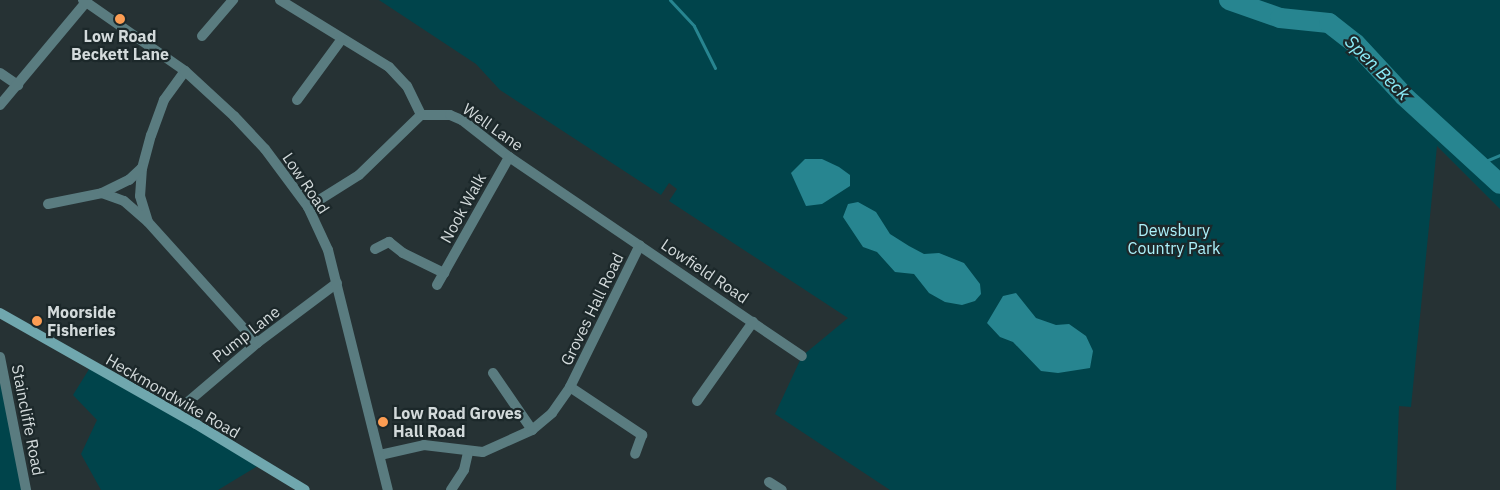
<!DOCTYPE html>
<style>
body{margin:0}
#map{position:relative;width:1500px;height:490px;overflow:hidden;background:#263234;font-family:"IBM Plex Sans",sans-serif}
div>[style]{position:absolute}
.green>*{inset:0;background:#00444b}
.water>*{inset:0;background:#278590}
.stream>*{height:3px;margin:-1.5px;padding:0 1.5px;transform-origin:1.5px;border-radius:1.5px;background:#278590}
.river>*{height:20px;margin:-10px;padding:0 10px;transform-origin:10px;border-radius:10px;background:#278590}
.minor>*{height:10px;margin:-5px;padding:0 5px;transform-origin:5px;border-radius:5px;background:#5a7c80}
.tertiary>*{height:10px;margin:-5px;padding:0 5px;transform-origin:5px;border-radius:5px;background:#5a7c80}
.secondary>*{height:10px;margin:-5px;padding:0 5px;transform-origin:5px;border-radius:5px;background:#70a7ae}
.dots>*{width:14px;height:14px;translate:-50% -50%;box-sizing:border-box;border:2px solid #1c282a;border-radius:50%}
span{translate:-50% -50%;white-space:nowrap;text-align:center;line-height:1.15;-webkit-text-stroke:4.5px #1c282a;paint-order:stroke}
.poi-label{font-size:16px;color:#d3dadb;font-weight:700}
.left{translate:0 -50%;text-align:left}
.street-label{font-size:16px;color:#d3dadb}
.park-label{font-size:16px;color:#acf1fa}
.water-label{font-size:18px;color:#8cedf9;font-style:italic}
</style>
<div id="map">
<div class="green">
<i style="clip-path:polygon(379px 0,1500px 0,1500px 209px,1437px 146px,1411px 407px,1399px 406px,1396px 490px,890px 490px,775px 414px,802px 356px,848px 318px,669px 201px,677px 189px,669px 183px,661px 195px,500px 90px,476px 64px)"></i>
<i style="clip-path:polygon(0 357px,22px 490px,0 490px)"></i>
<i style="clip-path:polygon(91px 366px,261px 464px,218px 490px,101px 490px,81px 454px,97px 420px,73px 395px)"></i>
</div>
<div class="water">
<i style="clip-path:polygon(805px 159px,822px 159px,839px 167px,850px 175px,850px 186px,822px 204px,806px 206px,791px 173px)"></i>
<i style="clip-path:polygon(858px 202px,876px 212px,890px 234px,909px 246px,924px 254px,939px 253px,964px 263px,980px 284px,981px 294px,975px 301px,962px 305px,945px 302px,929px 293px,914px 274px,895px 272px,877px 252px,863px 247px,843px 217px,848px 204px)"></i>
<i style="clip-path:polygon(1016px 293px,1036px 318px,1056px 325px,1069px 324px,1086px 336px,1093px 351px,1090px 368px,1058px 373px,1041px 371px,1013px 342px,1000px 337px,987px 323px,1003px 296px)"></i>
</div>
<div class="stream">
<i style="left:670px;top:0;width:35px;rotate:47deg"></i>
<i style="left:694px;top:26px;width:47px;rotate:63.4deg"></i>
<i style="left:1481px;top:163px;width:21px;rotate:-23deg"></i>
</div>
<div class="river">
<i style="left:1229px;top:0;width:54px;rotate:19.4deg"></i>
<i style="left:1280px;top:18px;width:49px;rotate:5.8deg"></i>
<i style="left:1329px;top:23px;width:33px;rotate:38deg"></i>
<i style="left:1355px;top:43px;width:72px;rotate:47.2deg"></i>
<i style="left:1404px;top:96px;width:130px;rotate:42.5deg"></i>
</div>
<div class="minor">
<i style="left:280px;top:0;width:128px;rotate:31.6deg"></i>
<i style="left:389px;top:67px;width:26px;rotate:47deg"></i>
<i style="left:407px;top:86px;width:32px;rotate:64deg"></i>
<i style="left:202px;top:36px;width:48px;rotate:-49.3deg"></i>
<i style="left:185px;top:71px;width:36px;rotate:126deg"></i>
<i style="left:164px;top:100px;width:37px;rotate:110deg"></i>
<i style="left:151px;top:135px;width:34px;rotate:105deg"></i>
<i style="left:142px;top:168px;width:28px;rotate:94deg"></i>
<i style="left:140px;top:196px;width:27px;rotate:73deg"></i>
<i style="left:148px;top:222px;width:163px;rotate:48deg"></i>
<i style="left:0;top:73px;width:22px;rotate:34deg"></i>
<i style="left:297px;top:100px;width:74px;rotate:-53.7deg"></i>
<i style="left:0;top:105px;width:134px;rotate:-50.1deg"></i>
<i style="left:102px;top:193px;width:23px;rotate:20deg"></i>
<i style="left:124px;top:201px;width:30px;rotate:41deg"></i>
<i style="left:48px;top:204px;width:55px;rotate:-11.5deg"></i>
<i style="left:102px;top:193px;width:30px;rotate:-26deg"></i>
<i style="left:129px;top:180px;width:18px;rotate:-43deg"></i>
<i style="left:308px;top:207px;width:60px;rotate:-32.1deg"></i>
<i style="left:359px;top:175px;width:86px;rotate:-44.1deg"></i>
<i style="left:421px;top:115px;width:29px"></i>
<i style="left:450px;top:115px;width:13px;rotate:23deg"></i>
<i style="left:462px;top:120px;width:60px;rotate:38.2deg"></i>
<i style="left:509px;top:157px;width:354px;rotate:34.2deg"></i>
<i style="left:375px;top:249px;width:16px;rotate:-27deg"></i>
<i style="left:389px;top:242px;width:18px;rotate:38deg"></i>
<i style="left:403px;top:253px;width:46px;rotate:26deg"></i>
<i style="left:437px;top:285px;width:147px;rotate:-60.6deg"></i>
<i style="left:493px;top:373px;width:69px;rotate:55.6deg"></i>
<i style="left:570px;top:387px;width:87px;rotate:33.7deg"></i>
<i style="left:642px;top:435px;width:20px;rotate:110deg"></i>
<i style="left:697px;top:401px;width:97px;rotate:-54.7deg"></i>
<i style="left:176px;top:412px;width:106px;rotate:-40.4deg"></i>
<i style="left:257px;top:343px;width:100px;rotate:-36.9deg"></i>
<i style="left:380px;top:455px;width:45px;rotate:-12.8deg"></i>
<i style="left:424px;top:445px;width:59px;rotate:6.8deg"></i>
<i style="left:483px;top:452px;width:54px;rotate:-24.2deg"></i>
<i style="left:532px;top:430px;width:26px;rotate:-40deg"></i>
<i style="left:552px;top:413px;width:32px;rotate:-55deg"></i>
<i style="left:570px;top:387px;width:158px;rotate:-63.8deg"></i>
<i style="left:769px;top:482px;width:15px;rotate:32deg"></i>
<i style="left:451px;top:490px;width:24px;rotate:-57deg"></i>
<i style="left:464px;top:470px;width:18px;rotate:-77deg"></i>
</div>
<div class="tertiary">
<i style="left:83px;top:0;width:124px;rotate:34.8deg"></i>
<i style="left:185px;top:71px;width:67px;rotate:42.6deg"></i>
<i style="left:234px;top:116px;width:45px;rotate:46.8deg"></i>
<i style="left:265px;top:149px;width:72px;rotate:53.4deg"></i>
<i style="left:308px;top:207px;width:47px;rotate:65.1deg"></i>
<i style="left:328px;top:250px;width:247px;rotate:76deg"></i>
<i style="left:0;top:357px;width:136px;rotate:78.9deg"></i>
</div>
<div class="secondary">
<i style="left:0;top:313px;width:225px;rotate:29.5deg"></i>
<i style="left:196px;top:424px;width:127px;rotate:31.2deg"></i>
</div>
<div class="dots">
<i style="left:120px;top:19px;background:#fc9d53"></i>
<i style="left:37px;top:321px;background:#fc9d53"></i>
<i style="left:383px;top:422px;background:#fc9d53"></i>
</div>
<div class="poi-label">
<span style="left:120px;top:45px">Low Road<br>Beckett Lane</span>
<span class="left" style="left:47px;top:321px">Moorside<br>Fisheries</span>
<span class="left" style="left:393px;top:422px">Low Road Groves<br>Hall Road</span>
</div>
<div class="street-label">
<span style="left:493px;top:127px;rotate:35deg">Well Lane</span>
<span style="left:306px;top:183px;rotate:56deg">Low Road</span>
<span style="left:463px;top:208px;rotate:-61deg">Nook Walk</span>
<span style="left:705px;top:271px;rotate:34deg">Lowfield Road</span>
<span style="left:592px;top:309px;rotate:-64deg">Groves Hall Road</span>
<span style="left:246px;top:334px;rotate:-38deg">Pump Lane</span>
<span style="left:173px;top:396px;rotate:30deg">Heckmondwike Road</span>
<span style="left:28px;top:420px;rotate:79deg">Staincliffe Road</span>
</div>
<div class="park-label">
<span style="left:1174px;top:239px">Dewsbury<br>Country Park</span>
</div>
<div class="water-label">
<span style="left:1377px;top:68px;rotate:45deg">Spen Beck</span>
</div>
</div>
